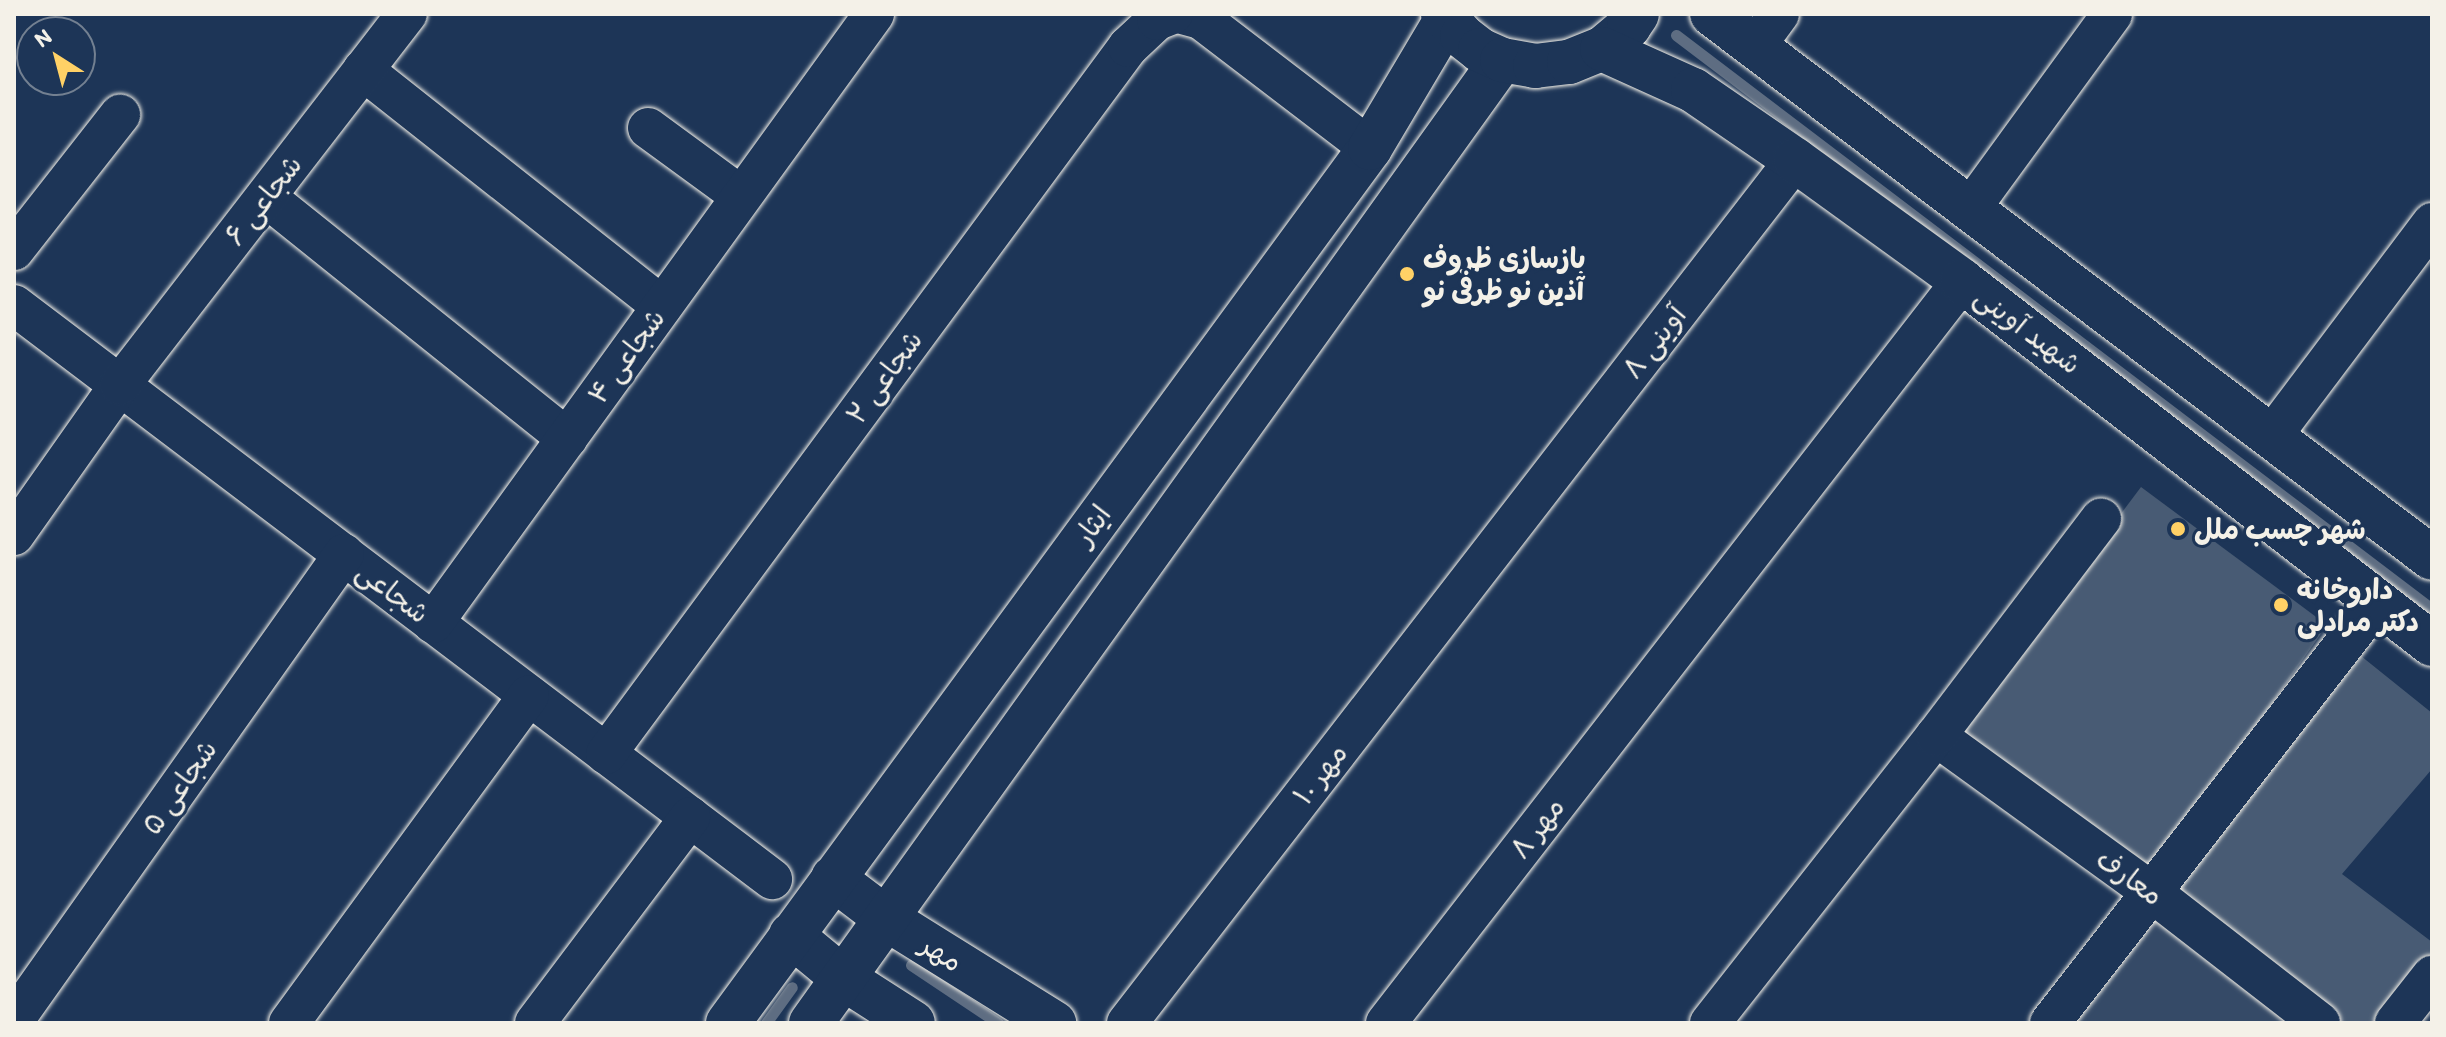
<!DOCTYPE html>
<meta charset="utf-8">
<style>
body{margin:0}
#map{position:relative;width:2446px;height:1037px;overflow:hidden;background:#1d3557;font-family:Itim,"Playpen Sans Arabic",sans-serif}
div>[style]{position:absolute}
.green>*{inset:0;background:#354a67}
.stream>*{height:11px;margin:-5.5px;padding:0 5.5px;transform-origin:5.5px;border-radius:5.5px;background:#5e6d82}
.building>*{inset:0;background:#485b74}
.roads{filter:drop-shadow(0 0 2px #f4f1e8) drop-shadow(0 0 2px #f4f1e8)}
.minor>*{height:40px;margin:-20px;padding:0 20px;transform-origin:20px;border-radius:20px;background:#1d3557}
.tertiary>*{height:44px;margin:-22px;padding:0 22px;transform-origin:22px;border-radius:22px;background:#1d3557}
.secondary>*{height:44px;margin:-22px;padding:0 22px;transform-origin:22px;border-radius:22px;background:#1d3557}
.dots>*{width:22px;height:22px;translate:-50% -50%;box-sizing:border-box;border:4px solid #1d3557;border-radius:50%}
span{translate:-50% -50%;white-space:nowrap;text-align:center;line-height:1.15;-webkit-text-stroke:6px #1d3557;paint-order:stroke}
.street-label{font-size:28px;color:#f4f1e8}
.poi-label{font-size:28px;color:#f4f1e8;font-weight:700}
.left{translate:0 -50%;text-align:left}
.frame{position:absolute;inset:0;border:16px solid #f4f1e8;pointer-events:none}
.north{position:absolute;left:16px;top:16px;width:80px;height:80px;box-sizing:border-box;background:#1d3557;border:2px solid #738091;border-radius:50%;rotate:324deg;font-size:22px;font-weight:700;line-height:32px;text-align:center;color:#f4f1e8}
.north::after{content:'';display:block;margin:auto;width:28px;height:36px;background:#ffd166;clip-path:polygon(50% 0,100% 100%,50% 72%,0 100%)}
</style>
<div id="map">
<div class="green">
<i style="clip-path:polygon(2151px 916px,2289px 1023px,2071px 1023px)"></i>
</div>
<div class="stream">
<i style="left:1676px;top:35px;width:949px;rotate:37.21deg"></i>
<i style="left:911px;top:965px;width:105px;rotate:33.7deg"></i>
<i style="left:766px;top:1023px;width:44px;rotate:-54.2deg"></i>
</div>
<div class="building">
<i style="clip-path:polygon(2141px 487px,2327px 625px,2233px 759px,2144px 873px,1957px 732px)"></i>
<i style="clip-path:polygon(2361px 656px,2432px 713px,2432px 769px,2342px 874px,2432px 942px,2432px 957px,2381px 1023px,2343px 1023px,2175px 892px)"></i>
</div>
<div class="roads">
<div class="minor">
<i style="left:1182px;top:14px;width:20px;rotate:15deg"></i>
<i style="left:1201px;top:19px;width:213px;rotate:37.4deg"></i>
<i style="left:1754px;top:48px;width:42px;rotate:-53.7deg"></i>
<i style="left:363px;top:70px;width:381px;rotate:38.3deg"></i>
<i style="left:648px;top:128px;width:115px;rotate:36.2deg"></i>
<i style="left:266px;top:197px;width:386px;rotate:38.7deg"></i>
<i style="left:1970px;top:209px;width:241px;rotate:-53.9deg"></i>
<i style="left:14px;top:250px;width:172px;rotate:-51.9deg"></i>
<i style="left:14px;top:305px;width:951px;rotate:37.14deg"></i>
<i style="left:2271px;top:437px;width:268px;rotate:-53deg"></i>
<i style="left:14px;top:535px;width:184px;rotate:-54.8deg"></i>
<i style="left:120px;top:385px;width:469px;rotate:-52.3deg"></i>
<i style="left:433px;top:623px;width:752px;rotate:-54.09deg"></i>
<i style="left:1936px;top:736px;width:264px;rotate:35.9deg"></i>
<i style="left:2150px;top:891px;width:215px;rotate:37.8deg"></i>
<i style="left:606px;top:754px;width:879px;rotate:-53.56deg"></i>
<i style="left:1128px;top:47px;width:40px;rotate:-43deg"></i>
<i style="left:1157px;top:20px;width:17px;rotate:-21deg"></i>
<i style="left:14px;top:1020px;width:571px;rotate:-54.7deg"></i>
<i style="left:289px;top:1023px;width:406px;rotate:-53.8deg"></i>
<i style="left:535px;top:1023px;width:258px;rotate:-53deg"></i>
<i style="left:1127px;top:1023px;width:1091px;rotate:-52.26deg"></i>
<i style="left:1386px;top:1023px;width:939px;rotate:-52.18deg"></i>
<i style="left:1710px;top:1023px;width:365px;rotate:-51.8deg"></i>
<i style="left:1936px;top:736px;width:273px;rotate:-52.8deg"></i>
<i style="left:2050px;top:1023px;width:533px;rotate:-52.16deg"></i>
<i style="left:2395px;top:1023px;width:60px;rotate:-51.8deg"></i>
</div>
<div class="tertiary">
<i style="left:833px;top:878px;width:68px;rotate:37.2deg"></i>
<i style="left:887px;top:919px;width:197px;rotate:31.9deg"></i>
<i style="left:791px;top:935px;width:67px;rotate:39.6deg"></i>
<i style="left:843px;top:978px;width:83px;rotate:32.7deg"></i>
<i style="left:728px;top:1023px;width:1085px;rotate:-53.73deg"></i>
<i style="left:1370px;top:148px;width:149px;rotate:-59.3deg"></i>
<i style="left:811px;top:1023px;width:1185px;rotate:-54.34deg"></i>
</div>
<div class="secondary">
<i style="left:1443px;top:14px;width:29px;rotate:49deg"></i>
<i style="left:1462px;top:36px;width:23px;rotate:38deg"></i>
<i style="left:1480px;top:50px;width:24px;rotate:24deg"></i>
<i style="left:1502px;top:60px;width:34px;rotate:10deg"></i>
<i style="left:1535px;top:66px;width:34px;rotate:-7deg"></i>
<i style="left:1569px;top:62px;width:35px;rotate:-22deg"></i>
<i style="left:1602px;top:49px;width:35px;rotate:-40deg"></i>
<i style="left:1629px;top:26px;width:14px;rotate:-56deg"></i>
<i style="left:1712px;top:14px;width:902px;rotate:37.07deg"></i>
<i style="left:1602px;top:49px;width:100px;rotate:24.3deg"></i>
<i style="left:1693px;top:90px;width:124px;rotate:34.5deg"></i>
<i style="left:1795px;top:160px;width:206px;rotate:35.9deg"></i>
<i style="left:1962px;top:281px;width:594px;rotate:37.68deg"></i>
</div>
</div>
<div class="dots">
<i style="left:1407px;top:274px;background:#ffd166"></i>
<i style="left:2178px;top:529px;background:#ffd166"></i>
<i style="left:2281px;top:605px;background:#ffd166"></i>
</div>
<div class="street-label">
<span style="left:263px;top:200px;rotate:-52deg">شجاعی ۶</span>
<span style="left:2028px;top:330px;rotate:37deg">شهید آوینی</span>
<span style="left:1654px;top:342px;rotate:-52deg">۸ آوینی</span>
<span style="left:626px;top:356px;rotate:-54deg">شجاعی ۴</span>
<span style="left:884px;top:377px;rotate:-54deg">شجاعی ۲</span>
<span style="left:1092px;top:525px;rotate:-54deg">ایثار</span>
<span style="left:393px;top:592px;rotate:37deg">شجاعی</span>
<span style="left:1320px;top:774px;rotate:-52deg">مهر ۱۰</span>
<span style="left:179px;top:787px;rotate:-55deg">شجاعی ۵</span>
<span style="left:1537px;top:828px;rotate:-52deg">مهر ۸</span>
<span style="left:2130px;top:877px;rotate:36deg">معارف</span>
<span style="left:942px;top:953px;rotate:32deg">مهر</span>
</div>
<div class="poi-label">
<span class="left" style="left:1423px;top:274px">بازسازی ظروف<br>آذین نو ظرفی نو</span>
<span class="left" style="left:2194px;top:529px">شهر چسب ملل</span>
<span class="left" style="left:2297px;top:605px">داروخانه<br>دکتر مرادلی</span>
</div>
<div class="frame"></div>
<div class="north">N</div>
</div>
